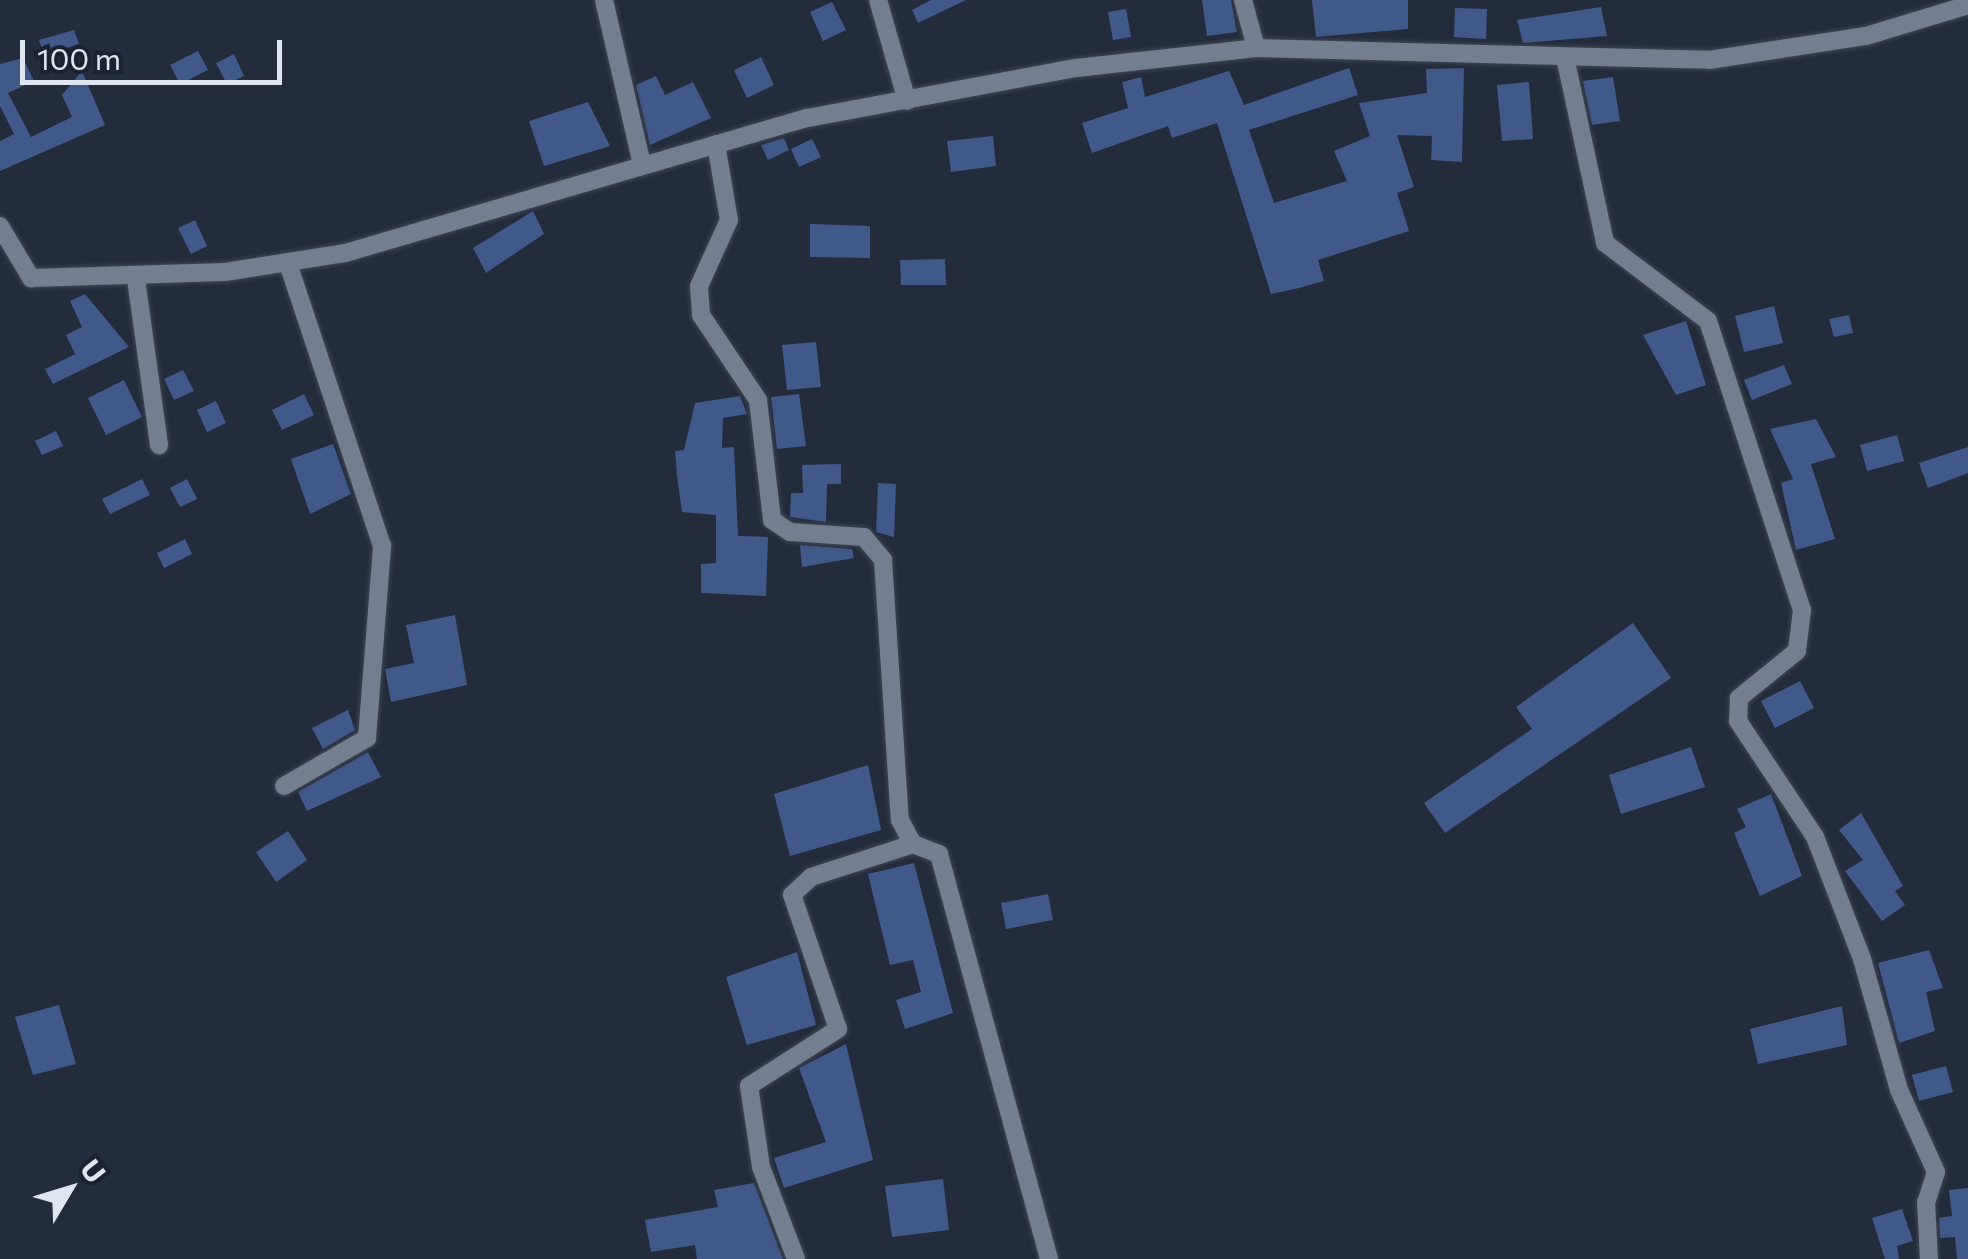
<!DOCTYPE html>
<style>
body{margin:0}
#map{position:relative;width:1968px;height:1259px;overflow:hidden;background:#232c3d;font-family:Commissioner,sans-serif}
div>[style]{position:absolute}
.building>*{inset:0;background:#415989}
.roads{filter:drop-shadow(0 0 2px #3f4654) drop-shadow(0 0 2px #3f4654)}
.minor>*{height:18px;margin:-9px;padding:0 9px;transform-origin:9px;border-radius:9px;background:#737e91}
span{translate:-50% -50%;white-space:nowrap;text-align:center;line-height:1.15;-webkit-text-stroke:10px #1a2232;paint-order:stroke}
.north{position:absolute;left:20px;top:1139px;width:100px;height:100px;-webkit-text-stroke:8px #1a2232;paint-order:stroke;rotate:52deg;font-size:28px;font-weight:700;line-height:40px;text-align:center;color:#e0e6f1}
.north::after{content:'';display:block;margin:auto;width:35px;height:45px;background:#e0e6f1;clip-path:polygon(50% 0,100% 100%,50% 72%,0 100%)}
.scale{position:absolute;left:20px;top:40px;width:262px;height:45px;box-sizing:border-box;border:5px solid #e0e6f1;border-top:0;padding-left:12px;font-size:30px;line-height:35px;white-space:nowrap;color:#e0e6f1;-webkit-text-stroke:8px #1a2232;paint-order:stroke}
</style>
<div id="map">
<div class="building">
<i style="clip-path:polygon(931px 0,966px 0,918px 23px,912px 10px)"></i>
<i style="clip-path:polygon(1202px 0,1231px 0,1237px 32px,1207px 36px)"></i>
<i style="clip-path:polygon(1312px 0,1408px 0,1408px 29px,1316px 37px)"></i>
<i style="clip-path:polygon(832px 2px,846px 30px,823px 41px,810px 12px)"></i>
<i style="clip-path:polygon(1601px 7px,1607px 36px,1523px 43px,1517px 20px)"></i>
<i style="clip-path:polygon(1455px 8px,1487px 9px,1486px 39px,1454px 37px)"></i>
<i style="clip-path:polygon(1126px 9px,1131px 37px,1113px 40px,1108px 12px)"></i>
<i style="clip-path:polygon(74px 30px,79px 44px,44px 55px,39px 40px)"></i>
<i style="clip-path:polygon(198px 51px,208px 70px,180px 84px,170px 65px)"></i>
<i style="clip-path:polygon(234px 54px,244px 76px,227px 84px,216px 63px)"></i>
<i style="clip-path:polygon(761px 57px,774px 85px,747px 98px,734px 70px)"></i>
<i style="clip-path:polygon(23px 58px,34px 81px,8px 93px,31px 137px,72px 117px,62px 95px,82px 71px,105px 125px,0 171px,0 141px,14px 134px,0 106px,0 64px)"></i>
<i style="clip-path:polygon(1349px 68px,1358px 95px,1249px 130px,1274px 203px,1347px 181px,1334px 151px,1370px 136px,1359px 103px,1427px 93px,1426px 69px,1464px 68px,1462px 162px,1431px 160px,1432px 136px,1397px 135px,1414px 187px,1397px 193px,1409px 231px,1318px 260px,1324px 281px,1299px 288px,1271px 294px,1217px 123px,1172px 138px,1168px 126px,1092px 153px,1082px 123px,1128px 108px,1122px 82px,1141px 77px,1145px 97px,1229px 71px,1244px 105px)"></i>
<i style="clip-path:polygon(656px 76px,665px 95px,693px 82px,711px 118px,650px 145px,636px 85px)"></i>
<i style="clip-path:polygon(1613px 77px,1620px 121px,1592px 125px,1583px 81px)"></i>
<i style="clip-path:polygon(1529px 82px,1533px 139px,1502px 141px,1497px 85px)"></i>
<i style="clip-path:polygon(588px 102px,610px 146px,544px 166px,529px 121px)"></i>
<i style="clip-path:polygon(993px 136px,996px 166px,951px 172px,947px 141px)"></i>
<i style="clip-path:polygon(784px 138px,789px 150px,768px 160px,761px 145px)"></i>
<i style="clip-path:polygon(812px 139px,821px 157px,799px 167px,791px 149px)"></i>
<i style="clip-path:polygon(533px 211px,544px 234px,486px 273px,473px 248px)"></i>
<i style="clip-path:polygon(195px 220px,207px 246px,191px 254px,178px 228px)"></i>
<i style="clip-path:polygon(810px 224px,870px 226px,870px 258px,810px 257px)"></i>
<i style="clip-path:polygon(945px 259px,946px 285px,901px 285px,900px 260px)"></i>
<i style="clip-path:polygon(85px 294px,129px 347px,53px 384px,45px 369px,75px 354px,66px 335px,82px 327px,70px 301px)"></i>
<i style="clip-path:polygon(1774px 306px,1783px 343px,1744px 352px,1735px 316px)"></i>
<i style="clip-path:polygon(1849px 315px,1853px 333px,1834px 337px,1829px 319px)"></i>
<i style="clip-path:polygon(1686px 321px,1706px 385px,1676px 395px,1643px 335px)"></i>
<i style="clip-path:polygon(816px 342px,821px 387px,787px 390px,782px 345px)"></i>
<i style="clip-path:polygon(1784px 365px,1792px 384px,1752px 400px,1744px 380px)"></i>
<i style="clip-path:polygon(183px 370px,194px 391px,174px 400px,164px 379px)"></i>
<i style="clip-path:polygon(124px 380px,142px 417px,106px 435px,88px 398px)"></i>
<i style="clip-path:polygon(304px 394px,314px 415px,282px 430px,272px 410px)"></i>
<i style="clip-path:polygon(799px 394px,806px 446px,777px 449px,771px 397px)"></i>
<i style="clip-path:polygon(740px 396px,747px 414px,723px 418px,722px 448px,734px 447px,738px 536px,768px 537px,766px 596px,701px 593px,701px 564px,716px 563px,716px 515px,682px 512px,677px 476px,675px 451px,684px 450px,695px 403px)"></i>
<i style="clip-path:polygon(216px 401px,226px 423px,207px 432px,197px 410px)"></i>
<i style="clip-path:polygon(1816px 419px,1836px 457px,1811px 464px,1835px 539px,1796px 550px,1781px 483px,1793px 479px,1770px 429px)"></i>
<i style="clip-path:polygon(56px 431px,63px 446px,42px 455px,35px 441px)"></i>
<i style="clip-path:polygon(1897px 435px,1904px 461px,1867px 471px,1860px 445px)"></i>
<i style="clip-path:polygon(333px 444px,351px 494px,310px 514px,291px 459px)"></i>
<i style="clip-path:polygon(1968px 447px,1968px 473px,1928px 488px,1919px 463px)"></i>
<i style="clip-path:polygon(841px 464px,841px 484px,827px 484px,826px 522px,790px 517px,791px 493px,803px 493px,802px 465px)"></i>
<i style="clip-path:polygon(142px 479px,150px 495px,110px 514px,102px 499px)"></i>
<i style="clip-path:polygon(187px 479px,197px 499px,180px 507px,170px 488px)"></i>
<i style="clip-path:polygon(878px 483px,896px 484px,894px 537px,876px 532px)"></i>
<i style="clip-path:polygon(185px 539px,192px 554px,164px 568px,157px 553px)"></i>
<i style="clip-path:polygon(800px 545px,852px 549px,854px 558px,802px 567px)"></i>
<i style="clip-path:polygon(455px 615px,467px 685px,391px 702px,385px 669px,414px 663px,406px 625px)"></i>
<i style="clip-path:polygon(1633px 623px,1671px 678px,1445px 833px,1424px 803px,1532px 729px,1516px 707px)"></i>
<i style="clip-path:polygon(1800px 681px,1814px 708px,1775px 728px,1761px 701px)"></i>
<i style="clip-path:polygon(348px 710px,355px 730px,323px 749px,312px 728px)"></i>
<i style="clip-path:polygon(1691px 747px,1705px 787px,1621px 814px,1609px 775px)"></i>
<i style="clip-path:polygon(368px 752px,381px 777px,307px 811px,298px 792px)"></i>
<i style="clip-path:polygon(868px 765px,881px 830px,790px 856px,774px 794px)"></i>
<i style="clip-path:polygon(1771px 794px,1802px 876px,1760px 896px,1734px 833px,1746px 827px,1737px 809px)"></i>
<i style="clip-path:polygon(1861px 813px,1903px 886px,1895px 891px,1905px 905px,1882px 921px,1845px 871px,1863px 860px,1839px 830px)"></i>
<i style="clip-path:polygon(288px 831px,307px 860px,276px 882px,256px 852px)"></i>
<i style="clip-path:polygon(914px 863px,953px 1013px,905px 1029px,896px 1000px,921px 992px,913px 960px,890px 965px,868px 874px)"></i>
<i style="clip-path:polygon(1048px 894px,1053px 920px,1006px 929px,1001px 903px)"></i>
<i style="clip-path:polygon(1929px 950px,1943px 988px,1926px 992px,1935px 1031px,1899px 1043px,1878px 963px)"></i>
<i style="clip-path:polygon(797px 952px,816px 1025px,747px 1045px,726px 977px)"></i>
<i style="clip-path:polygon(59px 1005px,76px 1064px,33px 1075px,15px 1017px)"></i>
<i style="clip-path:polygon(1842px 1006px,1847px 1045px,1758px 1064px,1750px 1029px)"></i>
<i style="clip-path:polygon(846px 1044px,873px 1160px,784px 1188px,774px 1158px,826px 1142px,799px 1068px)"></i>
<i style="clip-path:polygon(1946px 1066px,1953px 1092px,1919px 1101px,1912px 1075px)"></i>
<i style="clip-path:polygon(943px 1179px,949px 1230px,892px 1237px,885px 1186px)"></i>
<i style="clip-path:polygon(754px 1183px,783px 1259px,697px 1259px,695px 1245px,651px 1252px,645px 1220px,718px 1207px,714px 1190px)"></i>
<i style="clip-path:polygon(1968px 1188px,1968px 1259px,1957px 1259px,1955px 1237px,1940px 1238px,1939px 1218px,1952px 1216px,1949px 1190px)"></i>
<i style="clip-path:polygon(1902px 1209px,1913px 1241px,1897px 1246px,1899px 1259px,1885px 1259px,1872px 1218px)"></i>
</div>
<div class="roads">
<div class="minor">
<i style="left:604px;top:0;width:169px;rotate:77deg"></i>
<i style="left:878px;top:0;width:105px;rotate:74deg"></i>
<i style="left:1243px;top:0;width:50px;rotate:74.8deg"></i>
<i style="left:1566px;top:62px;width:185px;rotate:77.8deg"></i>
<i style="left:1605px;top:243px;width:129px;rotate:37.1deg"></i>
<i style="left:1708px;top:321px;width:304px;rotate:72deg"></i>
<i style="left:1802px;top:610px;width:41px;rotate:97deg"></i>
<i style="left:1797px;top:651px;width:75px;rotate:141deg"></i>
<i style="left:1739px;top:698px;width:23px;rotate:92deg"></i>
<i style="left:1738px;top:721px;width:139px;rotate:56.4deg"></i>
<i style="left:1815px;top:837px;width:131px;rotate:68.9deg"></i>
<i style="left:1862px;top:959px;width:136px;rotate:74.2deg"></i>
<i style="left:1899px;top:1090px;width:90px;rotate:65.7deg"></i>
<i style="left:1936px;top:1172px;width:32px;rotate:108deg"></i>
<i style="left:1926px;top:1202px;width:57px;rotate:87deg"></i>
<i style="left:716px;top:144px;width:77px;rotate:80.3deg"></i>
<i style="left:729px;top:220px;width:72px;rotate:114.4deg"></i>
<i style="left:699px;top:286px;width:29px;rotate:86deg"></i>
<i style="left:701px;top:315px;width:102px;rotate:56.2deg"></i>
<i style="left:758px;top:400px;width:121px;rotate:83.3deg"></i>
<i style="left:772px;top:520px;width:22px;rotate:34deg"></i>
<i style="left:790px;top:532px;width:74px;rotate:3.9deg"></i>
<i style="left:864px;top:537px;width:30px;rotate:50deg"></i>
<i style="left:883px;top:560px;width:261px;rotate:86.3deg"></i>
<i style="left:900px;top:820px;width:27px;rotate:62deg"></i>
<i style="left:913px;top:844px;width:28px;rotate:21deg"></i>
<i style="left:939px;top:854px;width:420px;rotate:74.8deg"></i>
<i style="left:0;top:226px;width:61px;rotate:59.2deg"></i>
<i style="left:31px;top:278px;width:194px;rotate:-1.8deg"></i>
<i style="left:225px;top:272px;width:121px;rotate:-9deg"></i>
<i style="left:345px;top:253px;width:482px;rotate:-16.3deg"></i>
<i style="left:808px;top:118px;width:273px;rotate:-10.6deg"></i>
<i style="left:1076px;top:68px;width:181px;rotate:-6.3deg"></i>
<i style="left:1256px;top:48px;width:453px;rotate:1.5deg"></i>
<i style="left:1709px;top:60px;width:159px;rotate:-8.7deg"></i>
<i style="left:1866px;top:36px;width:107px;rotate:-16.9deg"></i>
<i style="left:136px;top:279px;width:168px;rotate:82.1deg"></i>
<i style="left:284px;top:786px;width:96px;rotate:-30deg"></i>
<i style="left:367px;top:738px;width:193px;rotate:-85.5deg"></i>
<i style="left:382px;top:546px;width:297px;rotate:-108.4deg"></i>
<i style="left:796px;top:1259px;width:98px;rotate:-110.8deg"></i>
<i style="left:761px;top:1167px;width:82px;rotate:-98.4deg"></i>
<i style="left:749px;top:1086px;width:106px;rotate:-32.6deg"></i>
<i style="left:838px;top:1029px;width:142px;rotate:-108.9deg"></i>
<i style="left:792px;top:895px;width:26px;rotate:-43deg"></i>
<i style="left:811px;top:877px;width:107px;rotate:-17.9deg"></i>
</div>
</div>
<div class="north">U</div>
<div class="scale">100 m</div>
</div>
